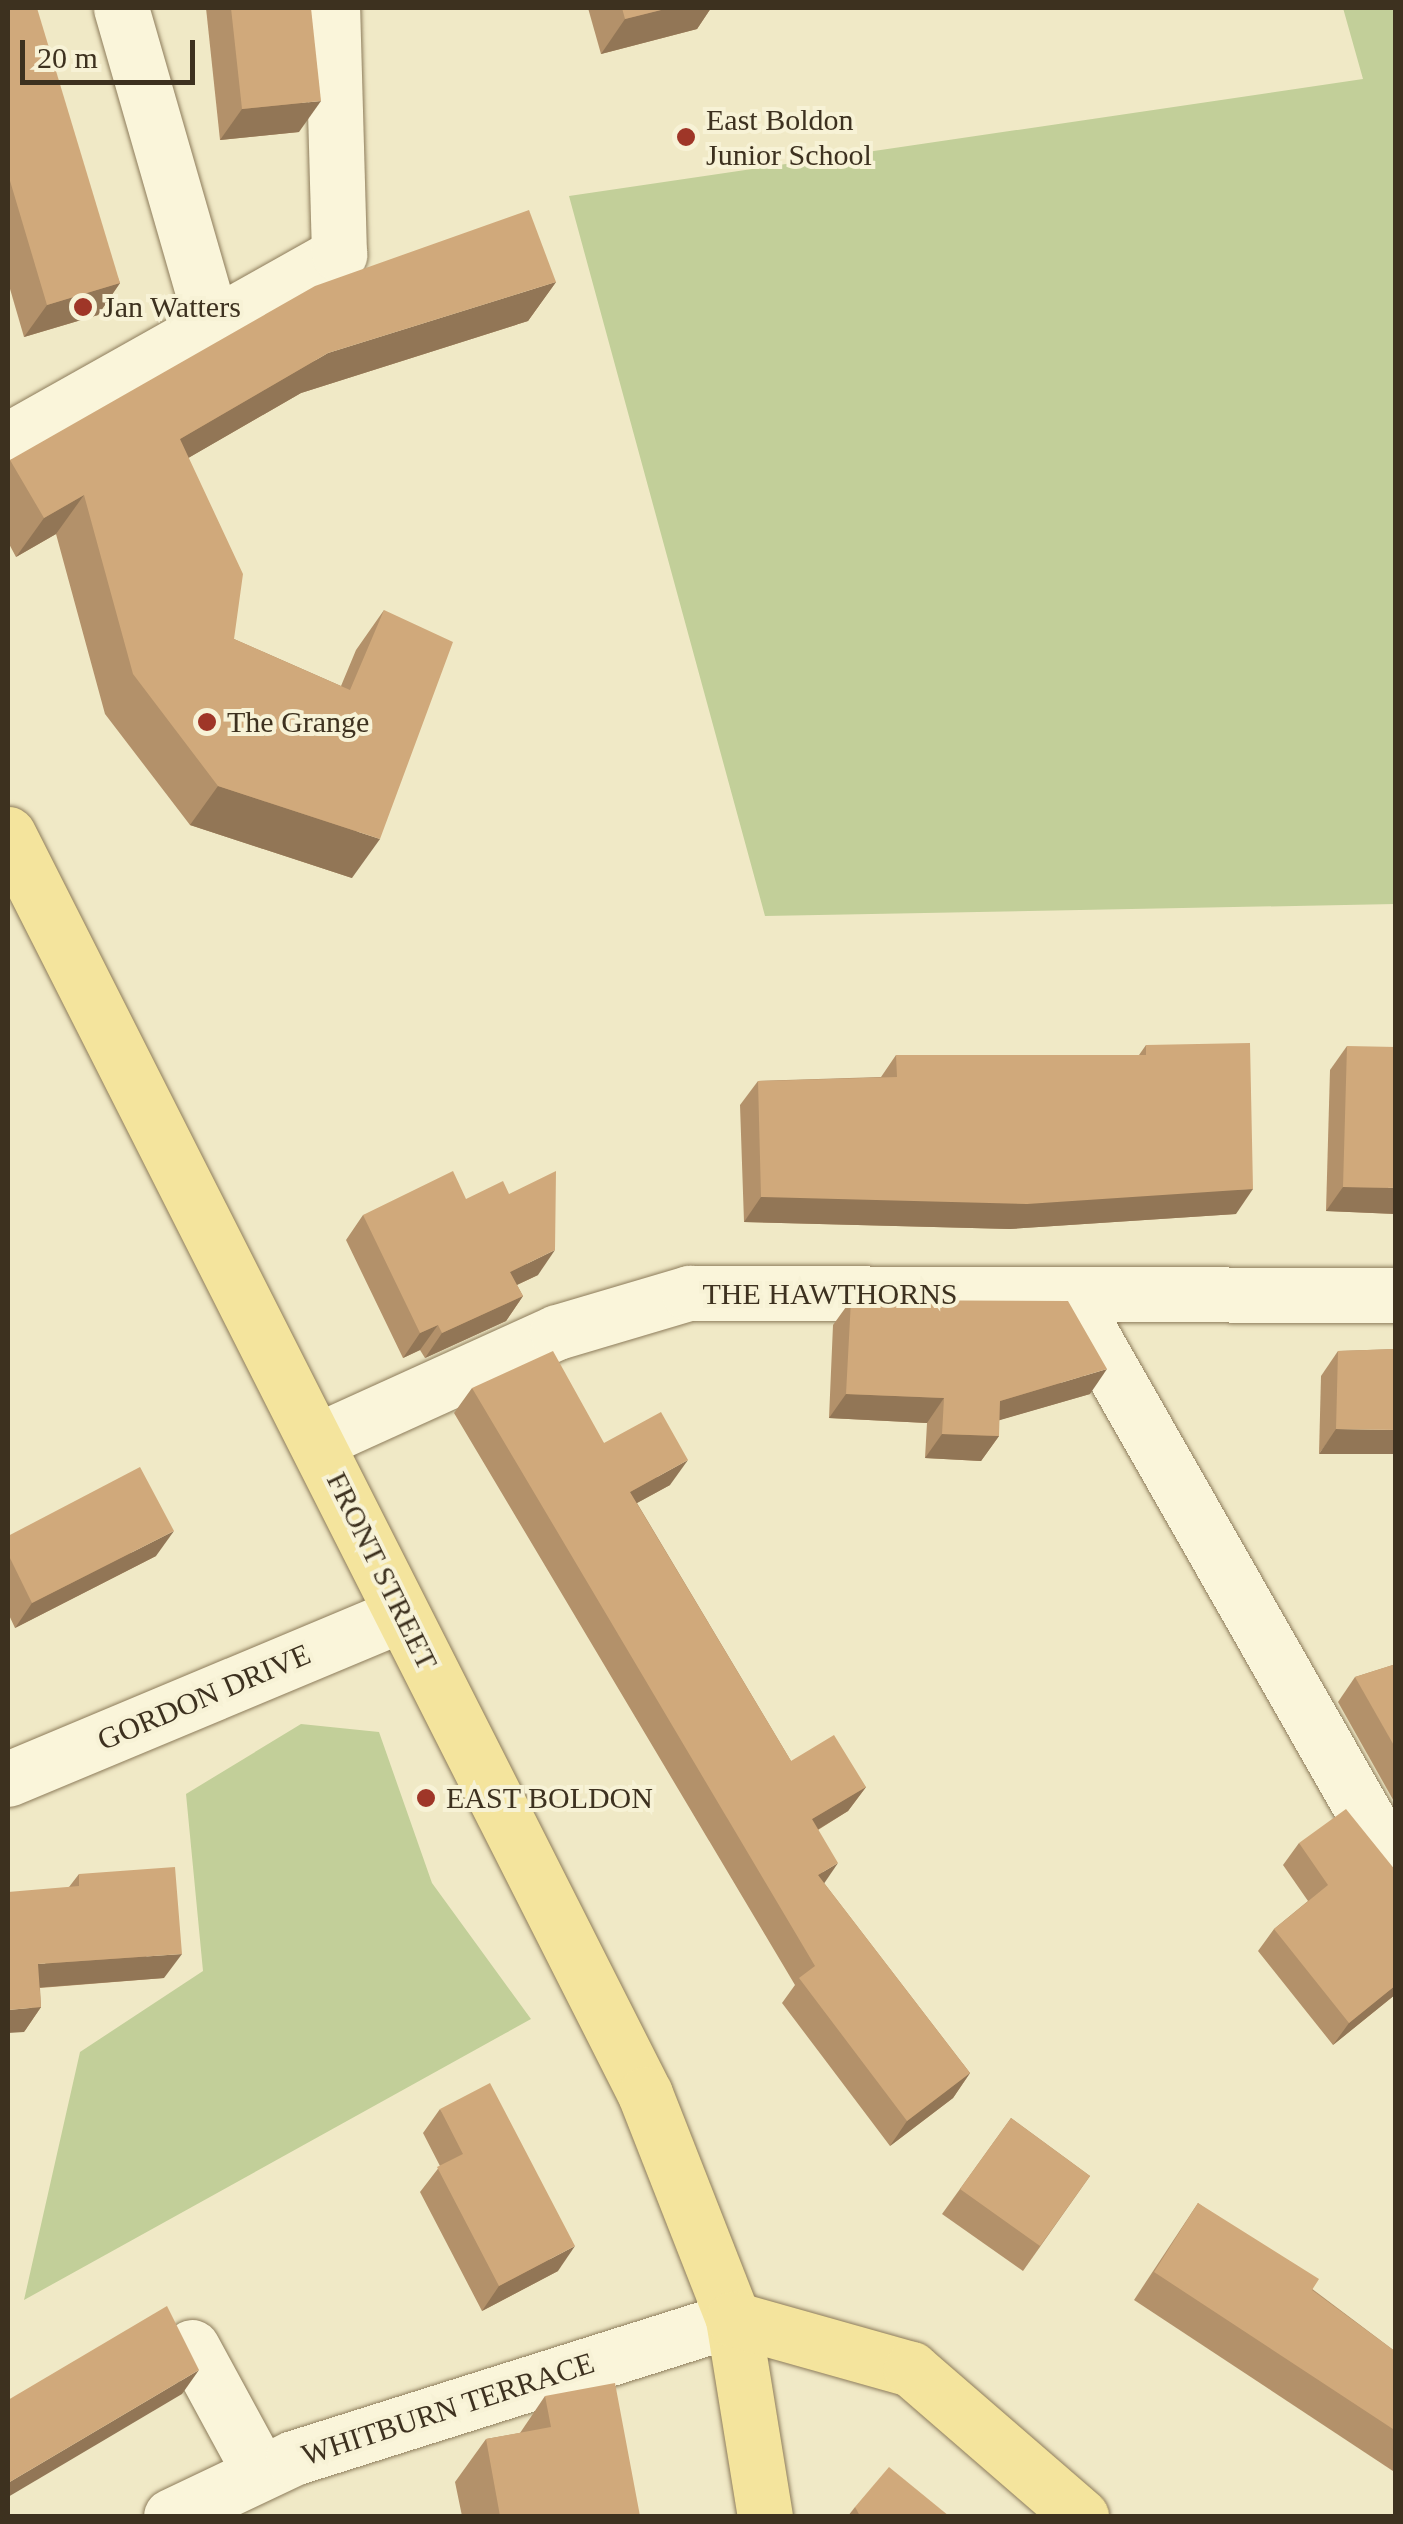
<!DOCTYPE html>
<style>
body{margin:0}
#map{position:relative;width:1403px;height:2524px;overflow:hidden;background:#f0e9c6;font-family:Georgia,serif}
div>[style]{position:absolute}
.green>*{inset:0;background:#c2cf99}
.roads{filter:drop-shadow(0 0 2px #8d7c5b) drop-shadow(0 0 2px #8d7c5b)}
.minor>*{height:55px;margin:-27.5px;padding:0 27.5px;transform-origin:27.5px;border-radius:27.5px;background:#faf5da}
.major>*{height:55px;margin:-27.5px;padding:0 27.5px;transform-origin:27.5px;border-radius:27.5px;background:#f4e49d}
.wall>*{inset:0;background:#b3916a}
.shaded-wall>*{inset:0;background:#927656}
.building>*{inset:0;background:#d0a97b}
.dots>*{width:28px;height:28px;translate:-50% -50%;box-sizing:border-box;border:5px solid #f7f2d6;border-radius:50%}
span{translate:-50% -50%;white-space:nowrap;text-align:center;line-height:1.15;-webkit-text-stroke:8px #f7f2d6;paint-order:stroke}
.poi-label{font-size:30px;color:#3d311f}
.left{translate:0 -50%;text-align:left}
.street-label{font-size:30px;color:#3d311f}
.frame{position:absolute;inset:0;border:10px solid #3d311f;pointer-events:none}
.scale{position:absolute;left:20px;top:40px;width:175px;height:45px;box-sizing:border-box;border:5px solid #3d311f;border-top:0;padding-left:12px;font-size:30px;line-height:35px;white-space:nowrap;color:#3d311f;-webkit-text-stroke:8px #f7f2d6;paint-order:stroke}
</style>
<div id="map">
<div class="green">
<i style="clip-path:polygon(1343px 8px,1395px 8px,1395px 904px,765px 916px,569px 196px,1363px 79px)"></i>
<i style="clip-path:polygon(301px 1724px,379px 1732px,432px 1883px,531px 2019px,24px 2300px,80px 2052px,203px 1971px,186px 1794px)"></i>
</div>
<div class="roads">
<div class="minor">
<i style="left:121px;top:8px;width:329px;rotate:73.9deg"></i>
<i style="left:8px;top:440px;width:380px;rotate:-29.3deg"></i>
<i style="left:339px;top:254px;width:246px;rotate:-91.6deg"></i>
<i style="left:1069px;top:1295px;width:661px;rotate:60.33deg"></i>
<i style="left:319px;top:1440px;width:261px;rotate:-24.4deg"></i>
<i style="left:557px;top:1332px;width:138px;rotate:-16.5deg"></i>
<i style="left:689px;top:1293px;width:707px;rotate:0.16deg"></i>
<i style="left:8px;top:1779px;width:426px;rotate:-22.7deg"></i>
<i style="left:192px;top:2347px;width:142px;rotate:61.5deg"></i>
<i style="left:171px;top:2516px;width:135px;rotate:-25.4deg"></i>
<i style="left:293px;top:2458px;width:461px;rotate:-17.5deg"></i>
</div>
<div class="major">
<i style="left:8px;top:834px;width:1412px;rotate:63.18deg"></i>
<i style="left:645px;top:2094px;width:242px;rotate:68.6deg"></i>
<i style="left:733px;top:2319px;width:200px;rotate:80.8deg"></i>
<i style="left:733px;top:2319px;width:185px;rotate:15.7deg"></i>
<i style="left:911px;top:2369px;width:225px;rotate:40.9deg"></i>
</div>
</div>
<div class="wall">
<i style="clip-path:polygon(8px 8px,120px 283px,98px 315px,24px 337px,8px 282px)"></i>
<i style="clip-path:polygon(206px 8px,311px 8px,299px 132px,220px 140px)"></i>
<i style="clip-path:polygon(588px 8px,711px 8px,697px 29px,601px 54px)"></i>
<i style="clip-path:polygon(556px 282px,528px 321px,301px 393px,188px 458px,234px 639px,341px 686px,356px 650px,384px 610px,352px 878px,190px 825px,105px 714px,56px 534px,16px 557px,8px 542px,8px 464px,10px 460px)"></i>
<i style="clip-path:polygon(1146px 1045px,1236px 1214px,1010px 1229px,744px 1222px,740px 1105px,758px 1081px,881px 1077px,896px 1055px,1139px 1055px)"></i>
<i style="clip-path:polygon(1347px 1046px,1396px 1214px,1326px 1211px,1330px 1070px)"></i>
<i style="clip-path:polygon(466px 1199px,538px 1275px,517px 1285px,523px 1296px,506px 1321px,425px 1358px,420px 1350px,403px 1358px,346px 1240px,363px 1215px)"></i>
<i style="clip-path:polygon(851px 1300px,1090px 1394px,999px 1420px,999px 1436px,981px 1461px,925px 1458px,927px 1423px,829px 1418px,833px 1325px)"></i>
<i style="clip-path:polygon(1396px 1349px,1319px 1454px,1321px 1376px,1338px 1351px)"></i>
<i style="clip-path:polygon(472px 1388px,604px 1443px,670px 1485px,637px 1503px,791px 1761px,866px 1787px,848px 1811px,818px 1830px,824px 1883px,970px 2073px,953px 2098px,890px 2146px,782px 2003px,795px 1985px,454px 1413px)"></i>
<i style="clip-path:polygon(8px 1536px,156px 1556px,15px 1628px,8px 1613px)"></i>
<i style="clip-path:polygon(1396px 1664px,1396px 1805px,1338px 1702px,1355px 1677px)"></i>
<i style="clip-path:polygon(1299px 1843px,1396px 1871px,1396px 1994px,1333px 2045px,1258px 1951px,1274px 1929px,1308px 1901px,1283px 1865px)"></i>
<i style="clip-path:polygon(79px 1874px,164px 1978px,40px 1988px,41px 2007px,24px 2032px,69px 1887px)"></i>
<i style="clip-path:polygon(440px 2109px,558px 2271px,482px 2311px,420px 2192px,440px 2166px,423px 2133px)"></i>
<i style="clip-path:polygon(1011px 2118px,1090px 2176px,1023px 2271px,942px 2214px)"></i>
<i style="clip-path:polygon(1198px 2203px,1396px 2352px,1396px 2473px,1134px 2300px)"></i>
<i style="clip-path:polygon(545px 2396px,640px 2516px,462px 2516px,455px 2482px,486px 2439px,520px 2433px)"></i>
<i style="clip-path:polygon(855px 2507px,949px 2516px,848px 2516px)"></i>
</div>
<div class="shaded-wall">
<i style="clip-path:polygon(669px 8px,711px 8px,697px 29px,601px 54px,625px 19px)"></i>
<i style="clip-path:polygon(321px 101px,299px 132px,220px 140px,242px 109px)"></i>
<i style="clip-path:polygon(556px 282px,528px 321px,301px 393px,152px 479px,180px 439px,328px 353px)"></i>
<i style="clip-path:polygon(120px 283px,98px 315px,24px 337px,47px 305px)"></i>
<i style="clip-path:polygon(84px 495px,56px 534px,16px 557px,44px 518px)"></i>
<i style="clip-path:polygon(218px 786px,380px 839px,352px 878px,190px 825px)"></i>
<i style="clip-path:polygon(1343px 1187px,1396px 1188px,1396px 1214px,1326px 1211px)"></i>
<i style="clip-path:polygon(1253px 1189px,1236px 1214px,1010px 1229px,744px 1222px,761px 1197px)"></i>
<i style="clip-path:polygon(555px 1250px,538px 1275px,493px 1296px,510px 1272px)"></i>
<i style="clip-path:polygon(523px 1296px,506px 1321px,425px 1358px,442px 1333px)"></i>
<i style="clip-path:polygon(438px 1325px,420px 1350px,403px 1358px,420px 1333px)"></i>
<i style="clip-path:polygon(1107px 1369px,1090px 1394px,983px 1425px,1000px 1401px)"></i>
<i style="clip-path:polygon(846px 1394px,944px 1398px,927px 1423px,829px 1418px)"></i>
<i style="clip-path:polygon(1336px 1429px,1396px 1430px,1396px 1454px,1319px 1454px)"></i>
<i style="clip-path:polygon(942px 1434px,999px 1436px,981px 1461px,925px 1458px)"></i>
<i style="clip-path:polygon(688px 1460px,670px 1485px,613px 1516px,630px 1492px)"></i>
<i style="clip-path:polygon(174px 1531px,156px 1556px,15px 1628px,32px 1603px)"></i>
<i style="clip-path:polygon(866px 1787px,848px 1811px,794px 1844px,812px 1819px)"></i>
<i style="clip-path:polygon(838px 1863px,821px 1888px,818px 1875px)"></i>
<i style="clip-path:polygon(182px 1954px,164px 1978px,20px 1989px,38px 1964px)"></i>
<i style="clip-path:polygon(1396px 1985px,1396px 1994px,1333px 2045px,1349px 2023px)"></i>
<i style="clip-path:polygon(41px 2007px,24px 2032px,8px 2033px,8px 2010px)"></i>
<i style="clip-path:polygon(970px 2073px,953px 2098px,890px 2146px,907px 2121px)"></i>
<i style="clip-path:polygon(575px 2246px,558px 2271px,482px 2311px,499px 2286px)"></i>
<i style="clip-path:polygon(199px 2370px,182px 2394px,8px 2497px,8px 2483px)"></i>
</div>
<div class="building">
<i style="clip-path:polygon(8px 8px,37px 8px,120px 283px,47px 305px,8px 174px)"></i>
<i style="clip-path:polygon(231px 8px,311px 8px,321px 101px,242px 109px)"></i>
<i style="clip-path:polygon(622px 8px,669px 8px,625px 19px)"></i>
<i style="clip-path:polygon(529px 210px,556px 282px,328px 353px,180px 439px,243px 574px,234px 639px,350px 690px,384px 610px,453px 642px,380px 839px,218px 786px,133px 674px,84px 495px,44px 518px,10px 460px,315px 286px)"></i>
<i style="clip-path:polygon(1250px 1043px,1253px 1189px,1027px 1204px,761px 1197px,758px 1081px,897px 1077px,896px 1055px,1146px 1055px,1146px 1045px)"></i>
<i style="clip-path:polygon(1347px 1046px,1396px 1047px,1396px 1188px,1343px 1187px)"></i>
<i style="clip-path:polygon(453px 1171px,466px 1199px,503px 1181px,509px 1194px,556px 1171px,555px 1250px,510px 1272px,523px 1296px,442px 1333px,438px 1325px,420px 1333px,363px 1215px)"></i>
<i style="clip-path:polygon(851px 1300px,1068px 1301px,1107px 1369px,1000px 1401px,999px 1436px,942px 1434px,944px 1398px,846px 1394px)"></i>
<i style="clip-path:polygon(1396px 1349px,1396px 1430px,1336px 1429px,1338px 1351px)"></i>
<i style="clip-path:polygon(553px 1351px,604px 1443px,661px 1412px,688px 1460px,630px 1492px,791px 1761px,834px 1735px,866px 1787px,812px 1819px,838px 1863px,818px 1875px,970px 2073px,907px 2121px,799px 1978px,815px 1966px,472px 1388px)"></i>
<i style="clip-path:polygon(140px 1467px,174px 1531px,32px 1603px,8px 1554px,8px 1536px)"></i>
<i style="clip-path:polygon(1396px 1664px,1396px 1749px,1355px 1677px)"></i>
<i style="clip-path:polygon(1346px 1809px,1396px 1871px,1396px 1985px,1349px 2023px,1274px 1929px,1328px 1885px,1299px 1843px)"></i>
<i style="clip-path:polygon(175px 1867px,182px 1954px,38px 1964px,41px 2007px,8px 2010px,8px 1892px,79px 1886px,79px 1874px)"></i>
<i style="clip-path:polygon(490px 2083px,575px 2246px,499px 2286px,437px 2167px,463px 2154px,440px 2109px)"></i>
<i style="clip-path:polygon(1011px 2118px,1090px 2176px,1040px 2246px,960px 2189px)"></i>
<i style="clip-path:polygon(1198px 2203px,1319px 2279px,1312px 2290px,1396px 2352px,1396px 2431px,1154px 2272px)"></i>
<i style="clip-path:polygon(167px 2306px,199px 2370px,8px 2483px,8px 2400px)"></i>
<i style="clip-path:polygon(615px 2383px,640px 2516px,500px 2516px,486px 2439px,551px 2427px,545px 2396px)"></i>
<i style="clip-path:polygon(889px 2467px,949px 2516px,860px 2516px,855px 2507px)"></i>
</div>
<div class="dots">
<i style="left:686px;top:137px;background:#9f3628"></i>
<i style="left:83px;top:307px;background:#9f3628"></i>
<i style="left:207px;top:722px;background:#9f3628"></i>
<i style="left:426px;top:1798px;background:#9f3628"></i>
</div>
<div class="poi-label">
<span class="left" style="left:706px;top:137px">East Boldon<br>Junior School</span>
<span class="left" style="left:103px;top:307px">Jan Watters</span>
<span class="left" style="left:227px;top:722px">The Grange</span>
<span class="left" style="left:446px;top:1798px">EAST BOLDON</span>
</div>
<div class="street-label">
<span style="left:830px;top:1294px">THE HAWTHORNS</span>
<span style="left:382px;top:1571px;rotate:64deg">FRONT STREET</span>
<span style="left:204px;top:1697px;rotate:-23deg">GORDON DRIVE</span>
<span style="left:448px;top:2409px;rotate:-18deg">WHITBURN TERRACE</span>
</div>
<div class="frame"></div>
<div class="scale">20 m</div>
</div>
